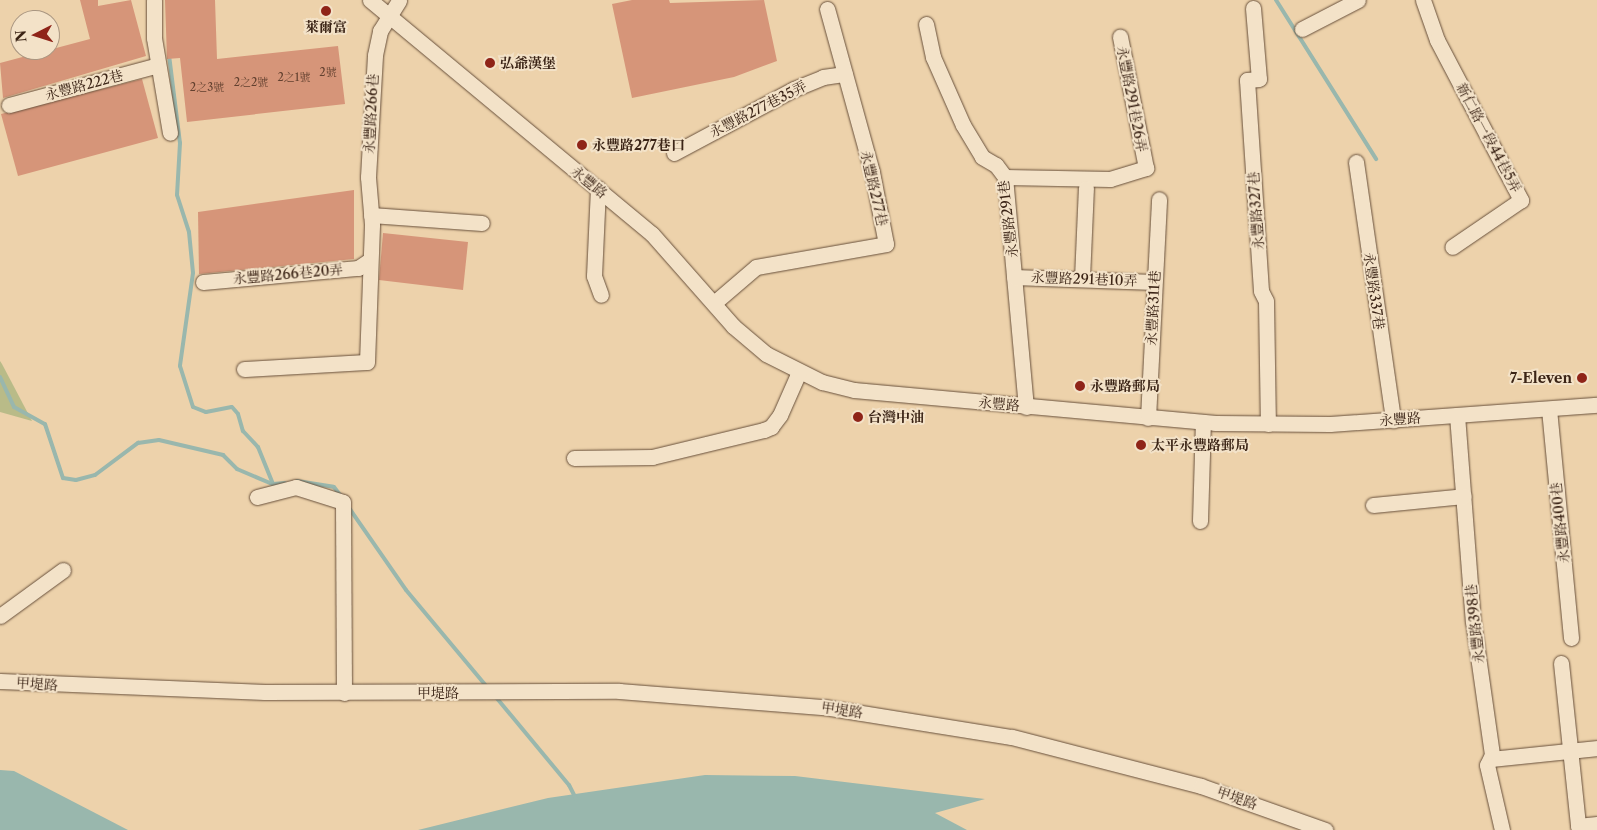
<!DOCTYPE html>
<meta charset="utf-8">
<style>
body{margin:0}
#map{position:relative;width:1597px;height:830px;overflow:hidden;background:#edd2ab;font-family:"Libre Caslon Text","Noto Serif TC",serif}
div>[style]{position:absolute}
.green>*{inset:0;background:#b9bb88}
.water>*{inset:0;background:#99b7ad}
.stream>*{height:4px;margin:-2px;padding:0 2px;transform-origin:2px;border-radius:2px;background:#99b7ad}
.building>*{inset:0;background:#d69579}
.roads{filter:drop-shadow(0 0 1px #68503b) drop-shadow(0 0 1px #68503b)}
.minor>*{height:15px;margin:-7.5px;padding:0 7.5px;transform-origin:7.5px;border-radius:7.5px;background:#f3e2c8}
.dots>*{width:14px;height:14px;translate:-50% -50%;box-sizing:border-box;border:2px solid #f3e2c8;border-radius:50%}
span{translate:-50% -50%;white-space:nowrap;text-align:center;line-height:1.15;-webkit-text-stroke:4px #f3e2c8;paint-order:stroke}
.number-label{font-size:11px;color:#62402f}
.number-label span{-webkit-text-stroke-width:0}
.poi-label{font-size:14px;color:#3b2416;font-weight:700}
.left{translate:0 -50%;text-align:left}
.right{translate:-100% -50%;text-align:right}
.street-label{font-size:14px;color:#3b2416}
.north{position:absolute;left:10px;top:10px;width:50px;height:50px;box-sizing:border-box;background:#f3e2c8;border:1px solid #a99681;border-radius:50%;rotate:265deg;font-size:14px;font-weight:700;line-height:20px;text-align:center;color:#3b2416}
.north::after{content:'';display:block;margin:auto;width:18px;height:22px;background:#8f2418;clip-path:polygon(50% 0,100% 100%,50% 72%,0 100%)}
</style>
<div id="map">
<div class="green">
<i style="clip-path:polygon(0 361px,2px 364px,32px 421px,0 412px)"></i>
</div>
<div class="water">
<i style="clip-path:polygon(0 770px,14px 771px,128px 830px,0 830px)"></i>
<i style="clip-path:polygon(705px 775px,795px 776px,985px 799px,935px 813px,967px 830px,418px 830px,548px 798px)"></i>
</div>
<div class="stream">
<i style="left:1276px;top:0;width:188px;rotate:57.8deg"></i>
<i style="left:169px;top:55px;width:89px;rotate:82.9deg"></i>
<i style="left:180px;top:143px;width:52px;rotate:93.3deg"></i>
<i style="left:177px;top:195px;width:39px;rotate:72deg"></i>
<i style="left:189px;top:232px;width:41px;rotate:84.4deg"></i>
<i style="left:193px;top:273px;width:94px;rotate:98deg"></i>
<i style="left:180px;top:366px;width:43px;rotate:72.4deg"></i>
<i style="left:193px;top:407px;width:14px;rotate:21deg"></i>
<i style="left:206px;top:412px;width:26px;rotate:-11deg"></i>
<i style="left:232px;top:407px;width:9px;rotate:49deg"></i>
<i style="left:238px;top:414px;width:18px;rotate:74deg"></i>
<i style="left:243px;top:431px;width:22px;rotate:47deg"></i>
<i style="left:258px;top:447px;width:40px;rotate:68deg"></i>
<i style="left:0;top:377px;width:33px;rotate:65deg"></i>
<i style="left:14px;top:407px;width:35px;rotate:29deg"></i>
<i style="left:45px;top:424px;width:57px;rotate:71.6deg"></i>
<i style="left:63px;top:478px;width:13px;rotate:9deg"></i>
<i style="left:76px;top:480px;width:20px;rotate:-15deg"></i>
<i style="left:95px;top:475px;width:54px;rotate:-36.7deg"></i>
<i style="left:138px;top:443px;width:21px;rotate:-8deg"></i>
<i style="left:159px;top:440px;width:66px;rotate:13.2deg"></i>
<i style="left:223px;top:455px;width:20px;rotate:45deg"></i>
<i style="left:237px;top:469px;width:39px;rotate:23deg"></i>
<i style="left:273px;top:484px;width:12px;rotate:-5deg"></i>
<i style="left:297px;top:481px;width:37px;rotate:9deg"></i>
<i style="left:334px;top:487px;width:10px;rotate:53deg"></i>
<i style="left:347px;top:505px;width:103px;rotate:55.2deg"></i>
<i style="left:406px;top:590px;width:126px;rotate:50.1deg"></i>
<i style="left:495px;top:696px;width:116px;rotate:50.3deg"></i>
<i style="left:569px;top:785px;width:16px;rotate:63deg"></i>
</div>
<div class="building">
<i style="clip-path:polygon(80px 0,98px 0,98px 6px,131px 0,146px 56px,3px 98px,0 63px,90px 39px)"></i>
<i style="clip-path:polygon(165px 0,215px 0,217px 59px,338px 46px,345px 104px,187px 122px,180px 58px,167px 59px)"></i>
<i style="clip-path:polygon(632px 0,669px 0,670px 3px,764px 0,777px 61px,734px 77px,632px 98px,612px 4px)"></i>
<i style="clip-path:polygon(142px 79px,158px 138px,18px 176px,1px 114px)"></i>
<i style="clip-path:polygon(354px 190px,354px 259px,199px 274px,198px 212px)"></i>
<i style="clip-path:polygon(383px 233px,468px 242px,463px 290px,379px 280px)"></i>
</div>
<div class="roads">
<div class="minor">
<i style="left:154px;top:0;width:38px;rotate:90deg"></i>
<i style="left:154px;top:38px;width:96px;rotate:80.4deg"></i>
<i style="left:370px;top:0;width:366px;rotate:39.7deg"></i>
<i style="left:652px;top:234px;width:123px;rotate:48.6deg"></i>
<i style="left:733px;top:326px;width:43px;rotate:40.3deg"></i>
<i style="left:766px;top:354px;width:63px;rotate:26.6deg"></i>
<i style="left:822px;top:382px;width:33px;rotate:14deg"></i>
<i style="left:854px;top:390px;width:363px;rotate:5.2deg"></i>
<i style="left:1215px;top:423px;width:115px;rotate:0.5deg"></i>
<i style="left:1330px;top:424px;width:268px;rotate:-4.1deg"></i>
<i style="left:1423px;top:0;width:42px;rotate:70.7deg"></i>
<i style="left:1437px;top:40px;width:181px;rotate:62.3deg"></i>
<i style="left:1521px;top:200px;width:83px;rotate:145.7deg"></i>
<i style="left:1253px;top:8px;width:71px;rotate:85.2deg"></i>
<i style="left:1259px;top:79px;width:12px;rotate:175deg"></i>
<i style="left:1247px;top:80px;width:211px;rotate:86.2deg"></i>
<i style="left:1261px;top:291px;width:11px;rotate:63deg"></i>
<i style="left:1266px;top:301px;width:123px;rotate:89.1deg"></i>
<i style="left:926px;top:24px;width:34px;rotate:78deg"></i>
<i style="left:933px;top:57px;width:74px;rotate:66.2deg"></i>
<i style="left:963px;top:125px;width:37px;rotate:59deg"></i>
<i style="left:982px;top:157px;width:16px;rotate:30deg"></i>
<i style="left:996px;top:165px;width:15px;rotate:53deg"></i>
<i style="left:1005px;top:177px;width:231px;rotate:84.8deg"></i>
<i style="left:1302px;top:29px;width:63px;rotate:-27.4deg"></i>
<i style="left:9px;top:105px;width:154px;rotate:-15deg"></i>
<i style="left:674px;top:153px;width:136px;rotate:-28.1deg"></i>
<i style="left:794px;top:89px;width:31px;rotate:-22deg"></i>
<i style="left:823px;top:77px;width:22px;rotate:-8deg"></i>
<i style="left:1356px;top:162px;width:261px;rotate:81.8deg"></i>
<i style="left:1005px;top:177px;width:105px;rotate:1.1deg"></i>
<i style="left:1110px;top:179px;width:38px;rotate:-17deg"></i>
<i style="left:1146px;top:168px;width:134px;rotate:-101.2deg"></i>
<i style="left:598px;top:188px;width:88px;rotate:92.6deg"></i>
<i style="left:594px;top:276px;width:20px;rotate:70deg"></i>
<i style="left:371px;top:215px;width:111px;rotate:4.1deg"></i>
<i style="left:1014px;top:277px;width:140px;rotate:2deg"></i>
<i style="left:1082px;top:278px;width:90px;rotate:-87.5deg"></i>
<i style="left:203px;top:282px;width:156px;rotate:-5.2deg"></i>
<i style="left:358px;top:268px;width:14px;rotate:-34deg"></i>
<i style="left:714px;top:303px;width:55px;rotate:-40.6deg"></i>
<i style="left:756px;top:267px;width:132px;rotate:-10deg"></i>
<i style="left:886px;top:244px;width:73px;rotate:-101deg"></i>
<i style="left:872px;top:172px;width:169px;rotate:-105.4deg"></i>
<i style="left:244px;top:369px;width:123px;rotate:-3.3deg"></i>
<i style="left:367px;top:362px;width:138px;rotate:-87.9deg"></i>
<i style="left:372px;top:224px;width:47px;rotate:-94.9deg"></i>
<i style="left:368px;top:177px;width:122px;rotate:-86.7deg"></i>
<i style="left:375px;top:55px;width:25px;rotate:-78deg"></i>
<i style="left:380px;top:31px;width:36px;rotate:-58deg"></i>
<i style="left:1549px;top:409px;width:230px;rotate:84.5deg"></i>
<i style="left:1457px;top:415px;width:207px;rotate:85.6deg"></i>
<i style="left:1473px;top:621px;width:135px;rotate:81.9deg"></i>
<i style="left:1492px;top:755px;width:11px;rotate:117deg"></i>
<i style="left:1487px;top:765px;width:67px;rotate:77deg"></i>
<i style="left:1148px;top:418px;width:219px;rotate:-87.1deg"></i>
<i style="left:574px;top:458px;width:78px;rotate:-0.7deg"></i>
<i style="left:652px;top:457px;width:115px;rotate:-13.6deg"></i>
<i style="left:764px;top:430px;width:8px;rotate:-23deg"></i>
<i style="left:771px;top:427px;width:15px;rotate:-53deg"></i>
<i style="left:780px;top:415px;width:47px;rotate:-66.2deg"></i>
<i style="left:257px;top:497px;width:40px;rotate:-14.4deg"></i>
<i style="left:296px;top:487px;width:49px;rotate:17.7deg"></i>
<i style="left:343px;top:502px;width:191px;rotate:89.7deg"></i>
<i style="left:1373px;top:505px;width:91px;rotate:-5.6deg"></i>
<i style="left:1200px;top:521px;width:99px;rotate:-88.3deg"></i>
<i style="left:0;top:616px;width:78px;rotate:-36.1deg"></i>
<i style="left:1561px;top:663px;width:164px;rotate:84deg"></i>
<i style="left:1578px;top:826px;width:19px;rotate:-6deg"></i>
<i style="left:0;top:681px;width:265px;rotate:2.4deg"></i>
<i style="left:265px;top:692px;width:354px;rotate:-0.2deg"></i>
<i style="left:619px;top:691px;width:206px;rotate:4.5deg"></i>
<i style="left:824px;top:707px;width:190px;rotate:9.1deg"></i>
<i style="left:1012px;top:737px;width:195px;rotate:14.5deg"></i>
<i style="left:1201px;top:786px;width:132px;rotate:19.5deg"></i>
<i style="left:1491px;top:759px;width:107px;rotate:-5.9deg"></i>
</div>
</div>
<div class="dots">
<i style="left:326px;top:11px;background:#8f2418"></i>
<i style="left:490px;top:63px;background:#8f2418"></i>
<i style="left:582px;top:145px;background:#8f2418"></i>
<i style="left:1582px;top:378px;background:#8f2418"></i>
<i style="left:1080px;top:386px;background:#8f2418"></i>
<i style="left:858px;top:417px;background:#8f2418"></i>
<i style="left:1141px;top:445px;background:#8f2418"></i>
</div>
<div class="number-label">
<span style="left:328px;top:72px">2號</span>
<span style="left:294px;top:77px">2之1號</span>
<span style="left:251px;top:82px">2之2號</span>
<span style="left:207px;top:87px">2之3號</span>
</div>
<div class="poi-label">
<span style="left:326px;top:27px">萊爾富</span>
<span class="left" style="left:500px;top:63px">弘爺漢堡</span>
<span class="left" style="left:592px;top:145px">永豐路277巷口</span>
<span class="right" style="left:1572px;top:378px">7-Eleven</span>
<span class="left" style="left:1090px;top:386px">永豐路郵局</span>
<span class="left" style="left:868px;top:417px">台灣中油</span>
<span class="left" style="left:1151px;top:445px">太平永豐路郵局</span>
</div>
<div class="street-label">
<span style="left:84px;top:85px;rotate:-15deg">永豐路222巷</span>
<span style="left:1132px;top:99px;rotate:79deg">永豐路291巷26弄</span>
<span style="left:758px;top:109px;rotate:-27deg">永豐路277巷35弄</span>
<span style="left:371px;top:114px;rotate:-87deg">永豐路266巷</span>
<span style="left:1489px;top:138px;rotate:62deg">新仁路一段44巷5弄</span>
<span style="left:589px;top:182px;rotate:39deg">永豐路</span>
<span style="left:874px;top:188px;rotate:77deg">永豐路277巷</span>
<span style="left:1256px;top:211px;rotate:-94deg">永豐路327巷</span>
<span style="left:1008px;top:219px;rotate:-97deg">永豐路291巷</span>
<span style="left:288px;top:274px;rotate:-5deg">永豐路266巷20弄</span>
<span style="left:1084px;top:279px;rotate:2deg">永豐路291巷10弄</span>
<span style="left:1374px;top:291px;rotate:82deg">永豐路337巷</span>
<span style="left:1153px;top:308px;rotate:-87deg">永豐路311巷</span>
<span style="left:999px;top:404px;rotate:5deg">永豐路</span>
<span style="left:1400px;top:419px;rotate:-4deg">永豐路</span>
<span style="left:1560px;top:523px;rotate:-96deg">永豐路400巷</span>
<span style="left:1475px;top:624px;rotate:-96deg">永豐路398巷</span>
<span style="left:37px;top:684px;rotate:4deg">甲堤路</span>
<span style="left:438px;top:693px">甲堤路</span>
<span style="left:842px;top:710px;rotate:8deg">甲堤路</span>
<span style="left:1237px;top:798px;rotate:19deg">甲堤路</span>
</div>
<div class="north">N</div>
</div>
